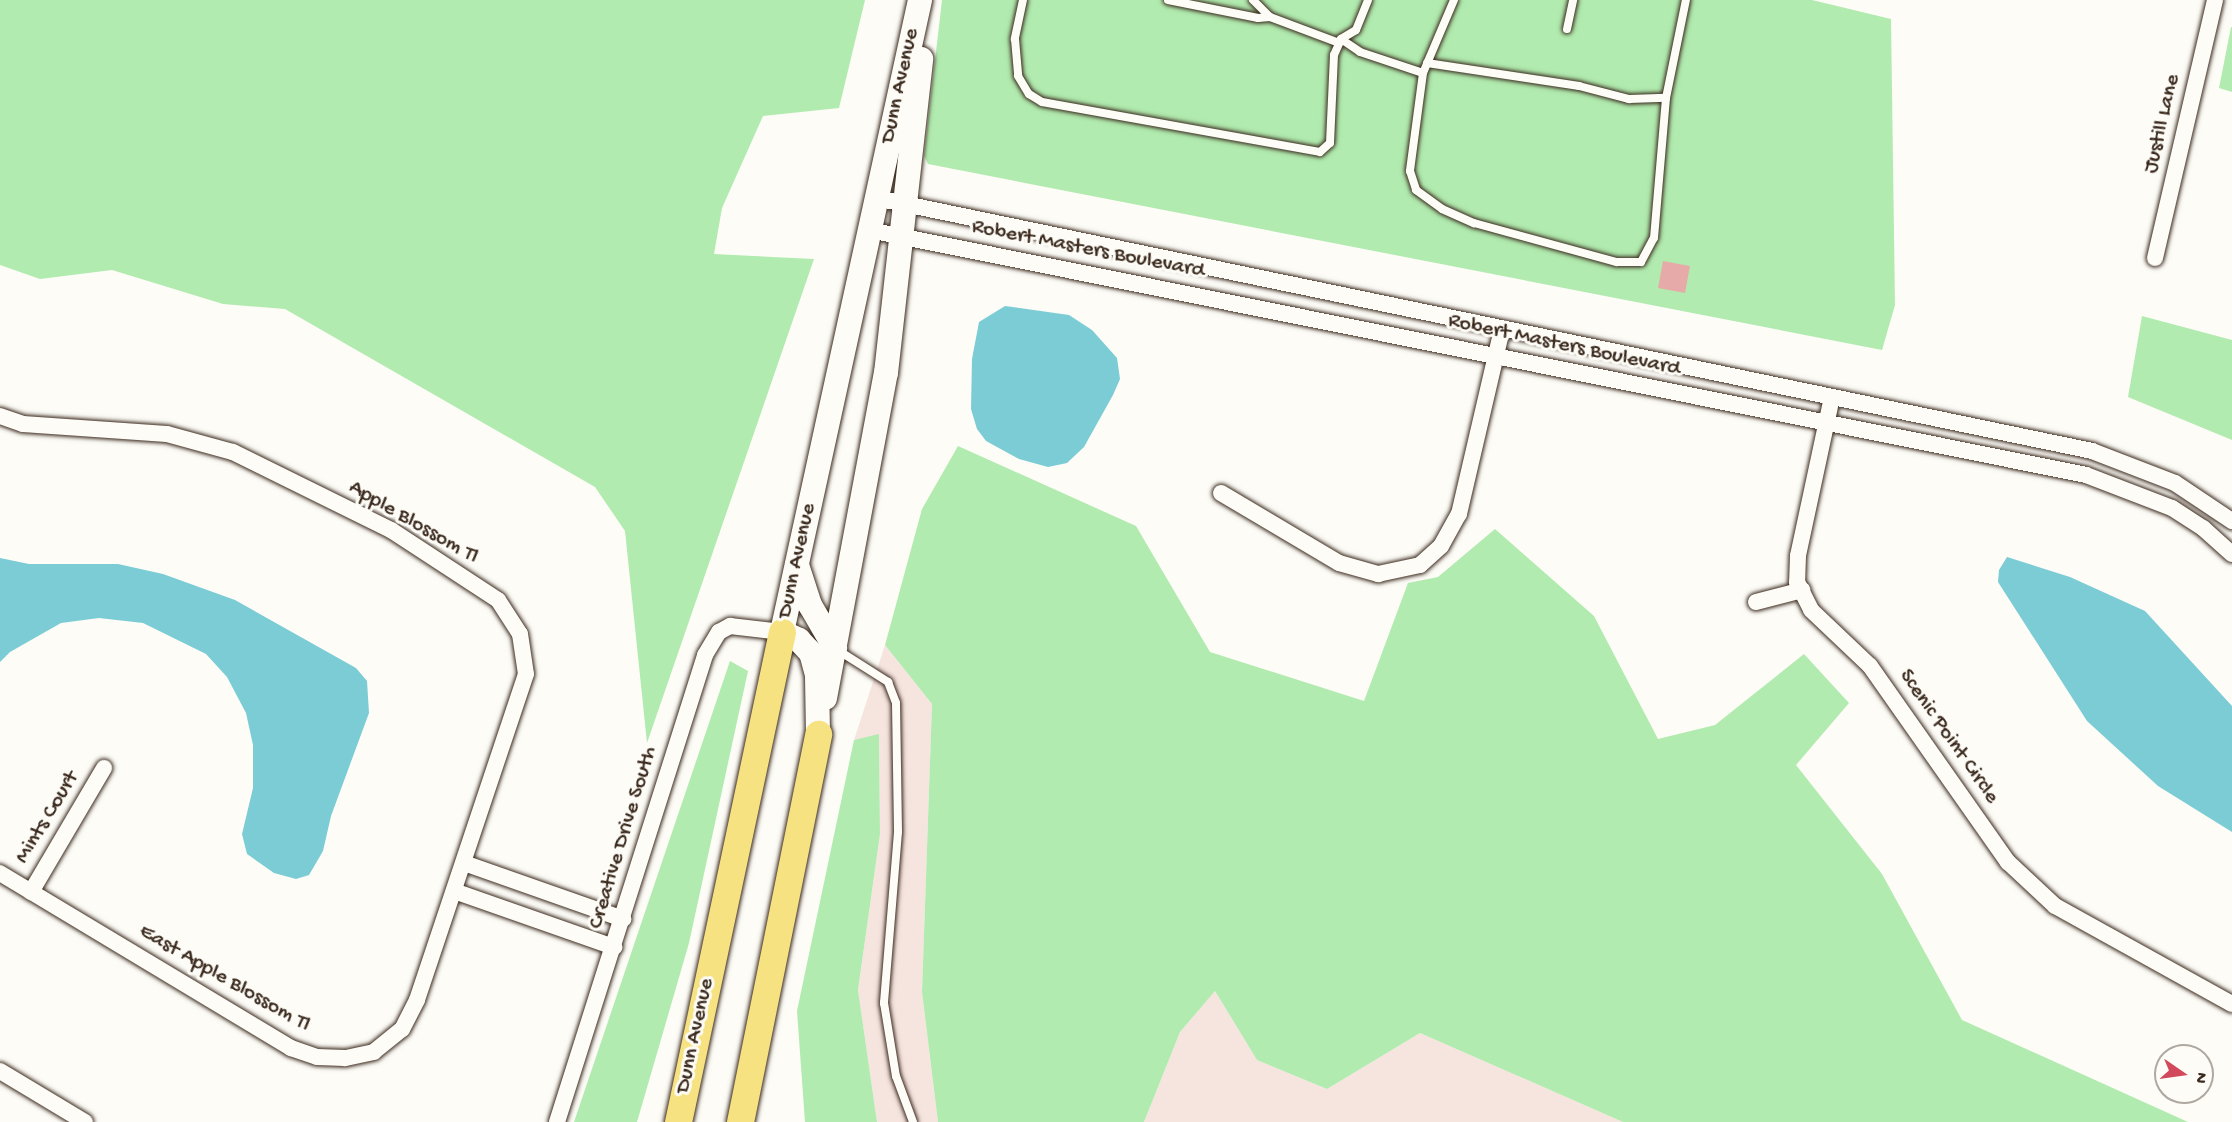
<!DOCTYPE html>
<style>
body{margin:0}
#map{position:relative;width:2232px;height:1122px;overflow:hidden;background:#fdfcf7;font-family:"Gochi Hand",sans-serif}
div>[style]{position:absolute}
.built>*{inset:0;background:#f6e4df}
.green>*{inset:0;background:#b1ebaf}
.water>*{inset:0;background:#7bccd5}
.building>*{inset:0;background:#e6aba8}
.roads{filter:drop-shadow(0 0 2px #3b2a1e) drop-shadow(0 0 2px #3b2a1e)}
.lane>*{height:8px;margin:-4px;padding:0 4px;transform-origin:4px;border-radius:4px;background:#fdfcf7}
.street>*{height:16px;margin:-8px;padding:0 8px;transform-origin:8px;border-radius:8px;background:#fdfcf7}
.secondary>*{height:24px;margin:-12px;padding:0 12px;transform-origin:12px;border-radius:12px;background:#fdfcf7}
.primary>*{height:27px;margin:-13.5px;padding:0 13.5px;transform-origin:13.5px;border-radius:13.5px;background:#f7e281}
span{translate:-50% -50%;white-space:nowrap;text-align:center;line-height:1.15;-webkit-text-stroke:6px #fdfcf7;paint-order:stroke}
.street-label{font-size:22px;color:#3b2a1e}
.north{position:absolute;left:2154px;top:1044px;width:60px;height:60px;box-sizing:border-box;background:#fdfcf7;border:2px solid #afa8a0;border-radius:50%;rotate:103deg;font-size:16px;font-weight:700;line-height:24px;text-align:center;color:#3b2a1e}
.north::after{content:'';display:block;margin:auto;width:21px;height:27px;background:#d1495b;clip-path:polygon(50% 0,100% 100%,50% 72%,0 100%)}
</style>
<div id="map">
<div class="built">
<i style="clip-path:polygon(885px 645px,932px 704px,922px 992px,938px 1122px,877px 1122px,858px 990px,880px 834px,879px 735px,854px 740px)"></i>
<i style="clip-path:polygon(1215px 991px,1257px 1060px,1327px 1089px,1420px 1033px,1623px 1122px,1144px 1122px,1180px 1032px)"></i>
</div>
<div class="green">
<i style="clip-path:polygon(0 0,865px 0,839px 108px,763px 116px,722px 208px,714px 254px,814px 259px,647px 743px,625px 531px,595px 487px,285px 309px,223px 304px,112px 270px,40px 279px,0 265px)"></i>
<i style="clip-path:polygon(942px 0,1812px 0,1891px 19px,1895px 305px,1882px 350px,928px 164px,924px 156px)"></i>
<i style="clip-path:polygon(2231px 27px,2232px 27px,2232px 92px,2219px 88px)"></i>
<i style="clip-path:polygon(2142px 316px,2232px 340px,2232px 440px,2128px 397px)"></i>
<i style="clip-path:polygon(958px 446px,1136px 526px,1210px 652px,1364px 701px,1408px 583px,1438px 577px,1495px 529px,1594px 616px,1658px 739px,1715px 725px,1804px 654px,1849px 703px,1796px 765px,1882px 874px,1962px 1020px,2188px 1122px,1623px 1122px,1420px 1033px,1327px 1089px,1257px 1060px,1215px 991px,1180px 1032px,1144px 1122px,938px 1122px,922px 992px,932px 704px,885px 645px,922px 509px)"></i>
<i style="clip-path:polygon(730px 661px,748px 671px,689px 943px,637px 1122px,574px 1122px)"></i>
<i style="clip-path:polygon(879px 734px,880px 834px,858px 990px,877px 1122px,805px 1122px,797px 1011px,854px 740px)"></i>
</div>
<div class="water">
<i style="clip-path:polygon(1005px 306px,1069px 315px,1092px 330px,1117px 358px,1120px 379px,1113px 395px,1084px 447px,1067px 463px,1048px 467px,1019px 459px,986px 441px,977px 429px,971px 409px,972px 359px,979px 322px)"></i>
<i style="clip-path:polygon(2007px 557px,2070px 577px,2145px 611px,2232px 706px,2232px 832px,2158px 786px,2087px 721px,1998px 582px,1999px 570px)"></i>
<i style="clip-path:polygon(0 558px,29px 564px,118px 564px,163px 574px,235px 600px,356px 668px,367px 681px,369px 713px,331px 816px,323px 851px,309px 875px,296px 879px,274px 873px,247px 854px,242px 834px,253px 788px,253px 745px,246px 713px,227px 677px,206px 654px,143px 623px,99px 618px,61px 623px,10px 652px,0 662px)"></i>
</div>
<div class="building">
<i style="clip-path:polygon(1663px 261px,1690px 266px,1685px 293px,1658px 288px)"></i>
</div>
<div class="roads">
<div class="lane">
<i style="left:1023px;top:0;width:40px;rotate:102deg"></i>
<i style="left:1015px;top:39px;width:37px;rotate:85deg"></i>
<i style="left:1018px;top:76px;width:21px;rotate:59deg"></i>
<i style="left:1029px;top:94px;width:15px;rotate:32deg"></i>
<i style="left:1042px;top:102px;width:282px;rotate:10.2deg"></i>
<i style="left:1320px;top:152px;width:13px;rotate:-42deg"></i>
<i style="left:1330px;top:143px;width:88px;rotate:-87.4deg"></i>
<i style="left:1334px;top:55px;width:17px;rotate:-66deg"></i>
<i style="left:1341px;top:39px;width:17px;rotate:-31deg"></i>
<i style="left:1356px;top:30px;width:32px;rotate:-68deg"></i>
<i style="left:1168px;top:0;width:92px;rotate:11.3deg"></i>
<i style="left:1258px;top:18px;width:12px;rotate:-5deg"></i>
<i style="left:1253px;top:0;width:24px;rotate:45deg"></i>
<i style="left:1270px;top:17px;width:74px;rotate:20.6deg"></i>
<i style="left:1454px;top:0;width:79px;rotate:113deg"></i>
<i style="left:1423px;top:73px;width:99px;rotate:97.6deg"></i>
<i style="left:1410px;top:171px;width:20px;rotate:72deg"></i>
<i style="left:1416px;top:190px;width:32px;rotate:36deg"></i>
<i style="left:1442px;top:209px;width:35px;rotate:24deg"></i>
<i style="left:1474px;top:223px;width:148px;rotate:15.3deg"></i>
<i style="left:1617px;top:262px;width:24px"></i>
<i style="left:1641px;top:262px;width:27px;rotate:-62deg"></i>
<i style="left:1654px;top:238px;width:141px;rotate:-85.1deg"></i>
<i style="left:1666px;top:98px;width:100px;rotate:-78.5deg"></i>
<i style="left:1567px;top:29px;width:30px;rotate:-78deg"></i>
<i style="left:1341px;top:39px;width:23px;rotate:34deg"></i>
<i style="left:1360px;top:52px;width:66px;rotate:18.4deg"></i>
<i style="left:1427px;top:63px;width:154px;rotate:8.6deg"></i>
<i style="left:1579px;top:86px;width:52px;rotate:14.6deg"></i>
<i style="left:1629px;top:99px;width:37px;rotate:-2deg"></i>
<i style="left:836px;top:649px;width:62px;rotate:32.4deg"></i>
<i style="left:888px;top:682px;width:22px;rotate:69deg"></i>
<i style="left:896px;top:703px;width:129px;rotate:89.1deg"></i>
<i style="left:898px;top:832px;width:172px;rotate:94.7deg"></i>
<i style="left:884px;top:1003px;width:74px;rotate:80.7deg"></i>
<i style="left:896px;top:1076px;width:49px;rotate:69.7deg"></i>
</div>
<div class="street">
<i style="left:876px;top:198px;width:1242px;rotate:11.75deg"></i>
<i style="left:2092px;top:451px;width:89px;rotate:21.1deg"></i>
<i style="left:2175px;top:483px;width:69px;rotate:33.7deg"></i>
<i style="left:869px;top:230px;width:1241px;rotate:11.38deg"></i>
<i style="left:2086px;top:475px;width:92px;rotate:21deg"></i>
<i style="left:2172px;top:508px;width:37px;rotate:33deg"></i>
<i style="left:2203px;top:528px;width:39px;rotate:42deg"></i>
<i style="left:2155px;top:258px;width:265px;rotate:-76.9deg"></i>
<i style="left:1832px;top:397px;width:163px;rotate:102.1deg"></i>
<i style="left:1798px;top:556px;width:26px;rotate:92deg"></i>
<i style="left:1797px;top:582px;width:31px;rotate:63deg"></i>
<i style="left:1811px;top:610px;width:81px;rotate:43.5deg"></i>
<i style="left:1870px;top:666px;width:240px;rotate:54.9deg"></i>
<i style="left:2008px;top:862px;width:64px;rotate:43.1deg"></i>
<i style="left:2055px;top:906px;width:202px;rotate:29deg"></i>
<i style="left:0;top:416px;width:24px;rotate:19deg"></i>
<i style="left:23px;top:424px;width:144px;rotate:4deg"></i>
<i style="left:167px;top:434px;width:68px;rotate:15.3deg"></i>
<i style="left:233px;top:452px;width:176px;rotate:26.3deg"></i>
<i style="left:391px;top:530px;width:128px;rotate:33.2deg"></i>
<i style="left:498px;top:600px;width:40px;rotate:57.1deg"></i>
<i style="left:520px;top:634px;width:40px;rotate:81.5deg"></i>
<i style="left:526px;top:674px;width:344px;rotate:108.5deg"></i>
<i style="left:417px;top:1000px;width:33px;rotate:117deg"></i>
<i style="left:402px;top:1029px;width:36px;rotate:141deg"></i>
<i style="left:374px;top:1052px;width:30px;rotate:168deg"></i>
<i style="left:345px;top:1058px;width:28px;rotate:-178deg"></i>
<i style="left:317px;top:1057px;width:28px;rotate:-161deg"></i>
<i style="left:291px;top:1048px;width:340px;rotate:-149deg"></i>
<i style="left:1221px;top:493px;width:137px;rotate:30.7deg"></i>
<i style="left:1339px;top:563px;width:41px;rotate:15.8deg"></i>
<i style="left:1378px;top:574px;width:43px;rotate:-12.1deg"></i>
<i style="left:1420px;top:565px;width:28px;rotate:-42deg"></i>
<i style="left:1441px;top:546px;width:37px;rotate:-61deg"></i>
<i style="left:1459px;top:514px;width:190px;rotate:-76.9deg"></i>
<i style="left:1756px;top:602px;width:48px;rotate:-14.6deg"></i>
<i style="left:464px;top:863px;width:169px;rotate:19.4deg"></i>
<i style="left:454px;top:891px;width:170px;rotate:19.3deg"></i>
<i style="left:31px;top:892px;width:144px;rotate:-59.5deg"></i>
<i style="left:0;top:1071px;width:99px;rotate:31deg"></i>
<i style="left:557px;top:1122px;width:490px;rotate:-72.4deg"></i>
<i style="left:705px;top:655px;width:27px;rotate:-59deg"></i>
<i style="left:719px;top:632px;width:13px;rotate:-29deg"></i>
<i style="left:730px;top:626px;width:52px;rotate:6.6deg"></i>
</div>
<div class="secondary">
<i style="left:797px;top:565px;width:42px;rotate:72deg"></i>
<i style="left:810px;top:605px;width:50px;rotate:59.8deg"></i>
<i style="left:825px;top:698px;width:331px;rotate:-79.4deg"></i>
<i style="left:886px;top:373px;width:316px;rotate:-83.6deg"></i>
<i style="left:818px;top:734px;width:59px;rotate:-91deg"></i>
<i style="left:817px;top:675px;width:23px;rotate:-105deg"></i>
<i style="left:811px;top:653px;width:18px;rotate:-133deg"></i>
<i style="left:799px;top:640px;width:19px;rotate:-155deg"></i>
<i style="left:782px;top:632px;width:647px;rotate:-77.68deg"></i>
</div>
<div class="primary">
<i style="left:678px;top:1122px;width:501px;rotate:-78.02deg"></i>
<i style="left:740px;top:1122px;width:396px;rotate:-78.6deg"></i>
</div>
</div>
<div class="street-label">
<span style="left:901px;top:86px;rotate:-78deg">Dunn Avenue</span>
<span style="left:2163px;top:124px;rotate:-77deg">Justill Lane</span>
<span style="left:1088px;top:250px;rotate:11deg">Robert Masters Boulevard</span>
<span style="left:1564px;top:346px;rotate:12deg">Robert Masters Boulevard</span>
<span style="left:413px;top:523px;rotate:30deg">Apple Blossom Tl</span>
<span style="left:798px;top:561px;rotate:-78deg">Dunn Avenue</span>
<span style="left:1948px;top:737px;rotate:55deg">Scenic Point Circle</span>
<span style="left:48px;top:818px;rotate:-59deg">Mints Court</span>
<span style="left:624px;top:838px;rotate:-73deg">Creative Drive South</span>
<span style="left:224px;top:979px;rotate:30deg">East Apple Blossom Tl</span>
<span style="left:696px;top:1036px;rotate:-78deg">Dunn Avenue</span>
</div>
<div class="north">N</div>
</div>
